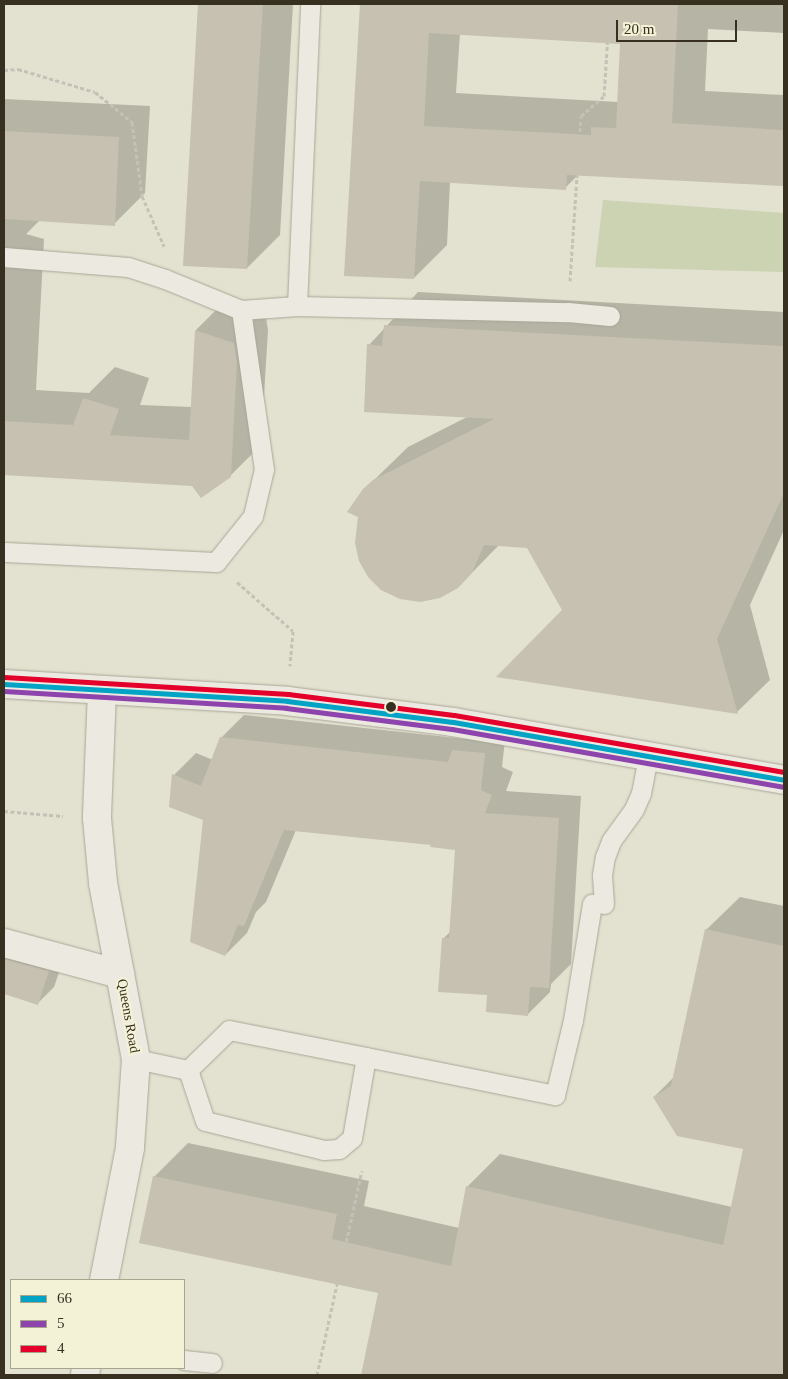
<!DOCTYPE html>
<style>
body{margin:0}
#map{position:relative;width:788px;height:1379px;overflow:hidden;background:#e3e1cf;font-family:Georgia,serif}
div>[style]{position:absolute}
.green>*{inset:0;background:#ccd3b3}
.shadow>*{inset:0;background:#0003}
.building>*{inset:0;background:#c6c1b0}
.path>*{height:3px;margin-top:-1.5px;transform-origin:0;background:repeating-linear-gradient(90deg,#c4c2b7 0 4px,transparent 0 6.5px)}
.roads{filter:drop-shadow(0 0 1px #a8a698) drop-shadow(0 0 1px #a8a698)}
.service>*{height:19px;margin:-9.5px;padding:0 9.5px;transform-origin:9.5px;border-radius:9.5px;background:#eceae0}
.minor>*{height:28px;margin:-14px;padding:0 14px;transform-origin:14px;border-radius:14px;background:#eceae0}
.secondary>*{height:28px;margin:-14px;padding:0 14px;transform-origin:14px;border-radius:14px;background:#eceae0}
.bus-1>*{height:5px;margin:-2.5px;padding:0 2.5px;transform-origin:2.5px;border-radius:2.5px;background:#03a3c5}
.bus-2>*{height:5px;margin:-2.5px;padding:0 2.5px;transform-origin:2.5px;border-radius:2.5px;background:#8e44ad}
.bus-3>*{height:5px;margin:-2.5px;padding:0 2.5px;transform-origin:2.5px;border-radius:2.5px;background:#e4002b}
.dots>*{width:14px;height:14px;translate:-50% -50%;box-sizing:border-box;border:2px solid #f3f1d6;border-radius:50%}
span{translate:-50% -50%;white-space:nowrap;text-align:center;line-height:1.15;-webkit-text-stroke:4.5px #f3f1d6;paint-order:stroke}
.street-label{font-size:14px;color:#373020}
.frame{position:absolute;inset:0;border:5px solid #373020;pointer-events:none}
.legend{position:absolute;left:10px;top:1279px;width:175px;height:90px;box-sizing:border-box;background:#f3f1d6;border:1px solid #a8a48d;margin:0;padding:6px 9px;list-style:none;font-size:15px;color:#373020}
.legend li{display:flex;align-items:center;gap:10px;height:25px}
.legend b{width:25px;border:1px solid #a8a48d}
.scale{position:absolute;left:616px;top:20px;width:121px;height:22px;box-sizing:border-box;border:2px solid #373020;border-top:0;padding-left:6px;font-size:15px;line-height:18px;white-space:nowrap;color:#373020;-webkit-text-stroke:4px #f3f1d6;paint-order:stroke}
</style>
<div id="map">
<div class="green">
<i style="clip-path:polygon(603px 200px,784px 213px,784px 272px,595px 267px)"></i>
</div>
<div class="shadow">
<i style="clip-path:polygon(199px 4px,293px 4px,280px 235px,247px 268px,184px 264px)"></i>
<i style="clip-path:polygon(evenodd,361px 4px,784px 4px,784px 33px,708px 29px,705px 91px,784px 95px,784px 185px,579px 174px,565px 188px,450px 182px,447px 245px,414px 278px,346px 275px,361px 4px,460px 33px,621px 43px,618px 102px,456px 93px,460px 33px)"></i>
<i style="clip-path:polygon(4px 99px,150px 106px,145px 193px,114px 224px,40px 220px,26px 234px,44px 239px,36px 390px,89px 393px,115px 367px,149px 378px,140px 405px,192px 407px,196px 330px,227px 299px,265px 312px,268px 330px,261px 445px,230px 476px,192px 484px,4px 474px)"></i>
<i style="clip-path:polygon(418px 292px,784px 312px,784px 530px,750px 605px,770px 680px,737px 712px,564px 611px,528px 547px,499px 545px,458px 587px,374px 480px,408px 447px,469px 416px,369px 345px)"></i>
<i style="clip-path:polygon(244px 715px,465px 739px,476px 728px,506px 731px,502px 767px,513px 772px,506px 791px,581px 796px,571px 964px,551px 984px,550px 992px,528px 1014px,488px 994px,443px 939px,451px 931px,456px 849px,432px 844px,296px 830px,266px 902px,256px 912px,247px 933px,225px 955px,204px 820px,174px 775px,196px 753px,213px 760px,221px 738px)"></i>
<i style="clip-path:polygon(740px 897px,784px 906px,784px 1375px,362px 1375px,379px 1292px,141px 1242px,155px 1176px,188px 1143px,369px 1181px,364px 1206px,459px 1228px,467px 1187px,500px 1154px,732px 1207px,744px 1148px,654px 1097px,674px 1077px,706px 930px)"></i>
<i style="clip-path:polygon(4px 928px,9px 937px,65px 955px,54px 987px,38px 1003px,4px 992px)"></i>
</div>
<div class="building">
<i style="clip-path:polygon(198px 4px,263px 4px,247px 269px,183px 266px)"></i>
<i style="clip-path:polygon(evenodd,360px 4px,678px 4px,672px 123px,784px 130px,784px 186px,567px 175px,566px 190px,420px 181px,414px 279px,344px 276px,360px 4px,429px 33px,620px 44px,616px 128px,591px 127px,591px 135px,424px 126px,429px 33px)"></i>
<i style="clip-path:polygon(4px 131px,119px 137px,115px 226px,4px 219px)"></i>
<i style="clip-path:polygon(384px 325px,784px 346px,784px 493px,717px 639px,738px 714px,496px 677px,562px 610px,527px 548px,484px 545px,472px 573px,458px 588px,440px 598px,420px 602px,400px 599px,381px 590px,368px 577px,359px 561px,355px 543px,358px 517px,347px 512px,363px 489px,373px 480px,494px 419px,364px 412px,367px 344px,382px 346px)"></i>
<i style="clip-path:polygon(195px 330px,234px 343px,237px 362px,231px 477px,201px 498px,192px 486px,4px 475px,4px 421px,73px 425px,83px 398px,119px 409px,110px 435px,189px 440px)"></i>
<i style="clip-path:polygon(220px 737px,448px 762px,452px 750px,485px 753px,481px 790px,492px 795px,485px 813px,559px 818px,549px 988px,530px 987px,528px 1016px,486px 1012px,487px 995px,438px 992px,442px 938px,449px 938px,455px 850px,430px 847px,431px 845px,284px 830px,244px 926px,238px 925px,225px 956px,190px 942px,203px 820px,169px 807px,172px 774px,201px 786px)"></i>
<i style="clip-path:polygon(705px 929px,784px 946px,784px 1375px,361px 1375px,378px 1293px,139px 1243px,153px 1176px,337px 1214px,332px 1239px,451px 1266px,466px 1186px,723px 1245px,743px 1149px,677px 1136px,653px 1097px,671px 1086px)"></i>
<i style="clip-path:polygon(4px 959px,49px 971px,38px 1005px,4px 994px)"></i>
</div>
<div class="path">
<i style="left:4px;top:70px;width:14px;rotate:-4deg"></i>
<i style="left:18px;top:69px;width:80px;rotate:16.6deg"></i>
<i style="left:95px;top:92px;width:48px;rotate:39deg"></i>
<i style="left:132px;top:122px;width:75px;rotate:82.3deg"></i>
<i style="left:142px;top:196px;width:55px;rotate:66.3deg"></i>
<i style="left:570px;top:281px;width:165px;rotate:-86.2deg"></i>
<i style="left:581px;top:116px;width:30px;rotate:-41deg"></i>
<i style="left:604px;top:96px;width:92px;rotate:-86.3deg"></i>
<i style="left:237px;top:582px;width:74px;rotate:41.2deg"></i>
<i style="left:293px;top:631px;width:35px;rotate:95deg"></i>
<i style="left:4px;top:811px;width:59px;rotate:4.8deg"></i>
<i style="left:317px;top:1375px;width:209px;rotate:-77.6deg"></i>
</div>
<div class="roads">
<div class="service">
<i style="left:4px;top:257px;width:124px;rotate:4.6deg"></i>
<i style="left:128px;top:267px;width:39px;rotate:18deg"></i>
<i style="left:165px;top:279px;width:82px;rotate:22.2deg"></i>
<i style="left:241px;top:310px;width:161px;rotate:81.8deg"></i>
<i style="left:264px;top:469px;width:48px;rotate:103.2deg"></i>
<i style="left:253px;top:516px;width:59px;rotate:128.8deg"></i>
<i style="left:216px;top:562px;width:212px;rotate:-177.3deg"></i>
<i style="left:297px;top:306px;width:302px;rotate:-87.5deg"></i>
<i style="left:241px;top:310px;width:56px;rotate:-4.1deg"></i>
<i style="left:297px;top:306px;width:271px;rotate:1.3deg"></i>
<i style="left:568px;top:312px;width:42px;rotate:5.4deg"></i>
<i style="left:604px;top:904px;width:29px;rotate:-94deg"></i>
<i style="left:602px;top:875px;width:18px;rotate:-81deg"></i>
<i style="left:605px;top:857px;width:17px;rotate:-69deg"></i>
<i style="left:611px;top:841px;width:39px;rotate:-54deg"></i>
<i style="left:634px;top:809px;width:17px;rotate:-66deg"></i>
<i style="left:641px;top:793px;width:38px;rotate:-79deg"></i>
<i style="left:229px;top:1030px;width:140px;rotate:11.1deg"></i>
<i style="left:366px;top:1057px;width:82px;rotate:99.8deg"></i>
<i style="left:352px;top:1138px;width:17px;rotate:140deg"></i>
<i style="left:339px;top:1149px;width:15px;rotate:176deg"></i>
<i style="left:324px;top:1150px;width:122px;rotate:-166.3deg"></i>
<i style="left:205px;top:1121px;width:54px;rotate:-108.4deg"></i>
<i style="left:188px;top:1070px;width:57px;rotate:-44.3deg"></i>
<i style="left:366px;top:1057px;width:193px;rotate:11.4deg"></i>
<i style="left:555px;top:1095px;width:77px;rotate:-76.5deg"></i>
<i style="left:573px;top:1020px;width:118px;rotate:-80.7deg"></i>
<i style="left:136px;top:1059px;width:53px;rotate:11.9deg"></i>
<i style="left:184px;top:1360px;width:28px;rotate:6deg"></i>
</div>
<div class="minor">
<i style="left:102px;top:691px;width:127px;rotate:92.3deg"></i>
<i style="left:97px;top:818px;width:65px;rotate:84.7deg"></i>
<i style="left:103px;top:883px;width:179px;rotate:79.4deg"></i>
<i style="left:136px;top:1059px;width:89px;rotate:93.9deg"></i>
<i style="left:130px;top:1148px;width:135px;rotate:101.1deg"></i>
<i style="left:4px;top:943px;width:120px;rotate:15deg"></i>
<i style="left:85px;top:1375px;width:7px;rotate:-82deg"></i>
</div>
<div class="secondary">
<i style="left:4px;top:684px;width:284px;rotate:3.4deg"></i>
<i style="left:287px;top:701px;width:167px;rotate:7.2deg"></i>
<i style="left:453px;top:722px;width:336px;rotate:9.9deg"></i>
</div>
</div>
<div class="bus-1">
<i style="left:4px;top:684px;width:284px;rotate:3.4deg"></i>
<i style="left:287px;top:701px;width:167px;rotate:7.2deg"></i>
<i style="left:453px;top:722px;width:336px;rotate:9.9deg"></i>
</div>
<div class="bus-2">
<i style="left:4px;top:691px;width:283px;rotate:3.4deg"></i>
<i style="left:286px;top:708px;width:167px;rotate:7.2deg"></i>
<i style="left:452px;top:729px;width:336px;rotate:9.9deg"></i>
</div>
<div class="bus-3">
<i style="left:4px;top:677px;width:285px;rotate:3.4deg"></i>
<i style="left:288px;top:694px;width:167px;rotate:7.2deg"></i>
<i style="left:454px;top:715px;width:335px;rotate:9.8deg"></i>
</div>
<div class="dots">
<i style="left:391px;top:707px;background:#373020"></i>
</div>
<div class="street-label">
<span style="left:128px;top:1016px;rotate:80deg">Queens Road</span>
</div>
<div class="frame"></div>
<ul class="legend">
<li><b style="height:6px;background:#03a3c5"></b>66</li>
<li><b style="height:6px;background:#8e44ad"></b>5</li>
<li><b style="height:6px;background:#e4002b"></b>4</li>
</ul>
<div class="scale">20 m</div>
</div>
